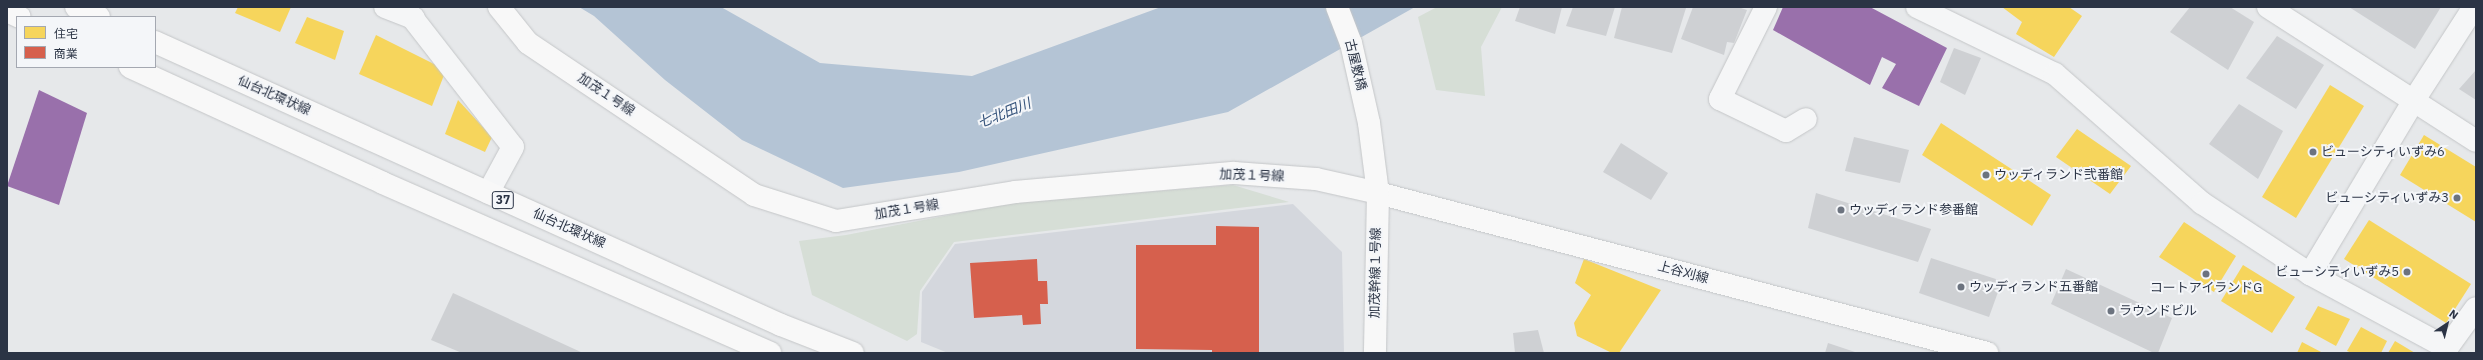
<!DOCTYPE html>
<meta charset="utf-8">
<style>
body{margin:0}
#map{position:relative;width:2483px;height:360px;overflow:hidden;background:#e6e8ea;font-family:"IBM Plex Sans","Noto Sans JP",sans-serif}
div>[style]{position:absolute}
.built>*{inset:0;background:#d4d7dd}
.green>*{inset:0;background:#d6ded6}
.water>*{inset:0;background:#b4c4d5}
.homes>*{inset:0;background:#f6d55c}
.shops>*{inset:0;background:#d6604d}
.offices>*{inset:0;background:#9970ab}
.building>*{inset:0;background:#ced0d3}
.roads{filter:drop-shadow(0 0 1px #c4c6c8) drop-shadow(0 0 1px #c4c6c8)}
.street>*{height:22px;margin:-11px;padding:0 11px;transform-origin:11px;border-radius:11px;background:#f5f6f7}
.secondary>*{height:22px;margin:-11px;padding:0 11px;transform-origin:11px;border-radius:11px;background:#f8f8f8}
.primary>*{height:22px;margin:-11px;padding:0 11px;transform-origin:11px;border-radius:11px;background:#f8f8f8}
.dots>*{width:11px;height:11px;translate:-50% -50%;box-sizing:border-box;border:2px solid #f4f6f9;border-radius:50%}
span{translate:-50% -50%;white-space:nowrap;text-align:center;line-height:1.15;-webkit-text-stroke:4px #f4f6f9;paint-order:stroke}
.shield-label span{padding:1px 3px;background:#f4f6f9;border:1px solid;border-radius:3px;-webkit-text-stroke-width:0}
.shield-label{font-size:12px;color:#2b3445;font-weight:700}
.street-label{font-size:13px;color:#2b3445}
.poi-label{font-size:13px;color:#2b3445}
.left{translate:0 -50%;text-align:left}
.right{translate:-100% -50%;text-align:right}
.water-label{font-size:14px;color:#34527a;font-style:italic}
.frame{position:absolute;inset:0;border:8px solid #2b3445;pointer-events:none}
.legend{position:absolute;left:16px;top:16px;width:140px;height:52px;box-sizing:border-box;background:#f4f6f9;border:1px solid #a4a8b1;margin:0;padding:5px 7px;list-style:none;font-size:12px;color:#2b3445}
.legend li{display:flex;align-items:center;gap:8px;height:20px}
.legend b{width:20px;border:1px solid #a4a8b1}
.north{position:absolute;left:2427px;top:304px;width:40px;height:40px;-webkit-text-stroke:3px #f4f6f9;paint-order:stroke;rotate:35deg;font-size:11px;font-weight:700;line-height:16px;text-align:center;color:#2b3445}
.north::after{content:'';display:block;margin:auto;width:14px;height:18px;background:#2b3445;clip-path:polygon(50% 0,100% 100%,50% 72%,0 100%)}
</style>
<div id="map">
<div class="built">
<i style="clip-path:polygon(1293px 204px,1342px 252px,1344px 353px,948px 353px,921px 342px,922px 292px,955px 244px)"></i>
</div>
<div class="green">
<i style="clip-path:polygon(1437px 7px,1502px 7px,1481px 47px,1485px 96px,1436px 90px,1418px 17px)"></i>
<i style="clip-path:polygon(1233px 185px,1289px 202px,954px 242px,920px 291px,917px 334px,907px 341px,812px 295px,799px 241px,846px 235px,1011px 203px)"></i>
</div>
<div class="water">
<i style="clip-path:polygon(579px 7px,721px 7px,820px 63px,972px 76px,1161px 7px,1415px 7px,1228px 112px,959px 172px,843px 188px,742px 140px,665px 80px,594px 16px)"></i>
</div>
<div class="homes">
<i style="clip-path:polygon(238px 7px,291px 7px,280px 32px,235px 13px)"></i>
<i style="clip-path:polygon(2002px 7px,2069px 7px,2082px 16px,2054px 57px,2016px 34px,2022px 22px)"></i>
<i style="clip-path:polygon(307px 17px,344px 31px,335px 60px,295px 43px)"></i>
<i style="clip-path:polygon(376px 35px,446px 70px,432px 106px,359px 74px)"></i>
<i style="clip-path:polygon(2330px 85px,2364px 106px,2296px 218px,2262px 197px)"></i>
<i style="clip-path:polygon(458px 100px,492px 137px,485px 152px,445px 134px)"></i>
<i style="clip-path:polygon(1941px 123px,2051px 195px,2032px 226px,1922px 155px)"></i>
<i style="clip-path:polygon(2077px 129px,2131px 166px,2110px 194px,2056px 157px)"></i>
<i style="clip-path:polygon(2424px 135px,2476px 167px,2476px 222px,2400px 175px)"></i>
<i style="clip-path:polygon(2369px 220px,2471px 284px,2446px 323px,2344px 259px)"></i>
<i style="clip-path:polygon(2184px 222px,2236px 256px,2214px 292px,2159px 257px)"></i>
<i style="clip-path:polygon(1584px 259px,1661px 290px,1619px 353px,1612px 353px,1577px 336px,1574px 323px,1591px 295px,1575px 283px)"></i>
<i style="clip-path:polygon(2243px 265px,2295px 297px,2272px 333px,2221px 301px)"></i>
<i style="clip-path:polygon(2318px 306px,2350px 319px,2336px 346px,2305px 329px)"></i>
<i style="clip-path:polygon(2361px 327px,2387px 341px,2381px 353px,2352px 353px,2347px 351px)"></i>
<i style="clip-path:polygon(2395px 341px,2415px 353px,2388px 353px)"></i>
<i style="clip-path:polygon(2302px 342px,2323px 353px,2297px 353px)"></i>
</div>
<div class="shops">
<i style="clip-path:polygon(1216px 226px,1259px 227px,1259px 353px,1212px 353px,1212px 350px,1136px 349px,1136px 245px,1216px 245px)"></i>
<i style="clip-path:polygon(1037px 259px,1038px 281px,1047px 281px,1048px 304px,1040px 304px,1041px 324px,1023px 325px,1022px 315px,974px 318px,970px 263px)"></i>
</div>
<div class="offices">
<i style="clip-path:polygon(1783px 7px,1870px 7px,1947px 48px,1919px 106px,1882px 88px,1896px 64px,1882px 57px,1870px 85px,1773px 30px)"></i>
<i style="clip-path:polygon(39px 90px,87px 113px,59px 205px,7px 186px)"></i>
</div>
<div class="building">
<i style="clip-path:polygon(1520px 7px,1562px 7px,1555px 34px,1515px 21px)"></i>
<i style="clip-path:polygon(1573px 7px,1615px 7px,1606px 36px,1566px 26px)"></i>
<i style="clip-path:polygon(1622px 7px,1686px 8px,1672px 53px,1614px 38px)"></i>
<i style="clip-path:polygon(1693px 7px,1738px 7px,1747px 10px,1734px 43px,1727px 42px,1724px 55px,1681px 39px)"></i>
<i style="clip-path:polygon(2190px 7px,2230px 7px,2254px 22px,2228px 70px,2170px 32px)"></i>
<i style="clip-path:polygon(2349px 7px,2441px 7px,2415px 49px)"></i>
<i style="clip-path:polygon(2277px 36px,2324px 65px,2296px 109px,2246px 78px)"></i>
<i style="clip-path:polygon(1954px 48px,1981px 58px,1965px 95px,1940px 82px)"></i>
<i style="clip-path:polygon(2476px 70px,2476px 100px,2459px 89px)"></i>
<i style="clip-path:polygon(2239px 104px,2283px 131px,2258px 179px,2209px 144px)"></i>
<i style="clip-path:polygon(1854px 137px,1909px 150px,1900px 183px,1845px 171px)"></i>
<i style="clip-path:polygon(1621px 143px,1668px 173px,1651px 200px,1603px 172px)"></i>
<i style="clip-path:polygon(1816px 193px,1931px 229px,1918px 262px,1808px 228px)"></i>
<i style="clip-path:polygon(1931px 258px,2002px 281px,1989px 317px,1919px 293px)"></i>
<i style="clip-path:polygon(2066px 269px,2172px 318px,2158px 353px,2154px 353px,2051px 304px)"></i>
<i style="clip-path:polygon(453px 293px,583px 353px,462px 353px,431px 340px)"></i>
<i style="clip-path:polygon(1538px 330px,1544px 353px,1515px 353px,1513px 333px)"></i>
<i style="clip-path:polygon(1828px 343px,1858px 353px,1825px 353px)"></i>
</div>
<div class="roads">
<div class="street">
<i style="left:385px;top:7px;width:31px;rotate:21deg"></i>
<i style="left:404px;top:7px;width:177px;rotate:52.1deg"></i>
<i style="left:513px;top:147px;width:52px;rotate:118.5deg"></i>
<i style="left:1766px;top:7px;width:103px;rotate:116.6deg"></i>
<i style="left:1720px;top:99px;width:73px;rotate:25.9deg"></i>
<i style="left:1786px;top:131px;width:23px;rotate:-31deg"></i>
<i style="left:1917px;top:7px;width:153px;rotate:25.9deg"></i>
<i style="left:2055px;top:74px;width:196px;rotate:41.3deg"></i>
<i style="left:2202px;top:203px;width:129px;rotate:33.3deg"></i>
<i style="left:2310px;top:274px;width:156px;rotate:28.4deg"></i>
<i style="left:2268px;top:7px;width:247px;rotate:32.8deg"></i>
<i style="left:2310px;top:274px;width:203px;rotate:-59.1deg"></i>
<i style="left:2414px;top:100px;width:111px;rotate:-57.2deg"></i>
<i style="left:2446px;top:353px;width:5px;rotate:-79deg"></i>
<i style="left:2447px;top:348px;width:49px;rotate:-54.1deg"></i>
</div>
<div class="secondary">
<i style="left:499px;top:7px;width:46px;rotate:51.1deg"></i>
<i style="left:528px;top:43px;width:272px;rotate:33.9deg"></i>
<i style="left:754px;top:195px;width:86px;rotate:17.6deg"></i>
<i style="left:836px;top:221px;width:181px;rotate:-9.2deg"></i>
<i style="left:1015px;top:192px;width:220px;rotate:-5deg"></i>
<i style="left:1234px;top:173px;width:82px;rotate:4.2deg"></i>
<i style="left:1316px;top:179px;width:64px;rotate:12.7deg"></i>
<i style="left:1378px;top:193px;width:630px;rotate:14.72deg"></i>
<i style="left:1337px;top:7px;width:39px;rotate:69deg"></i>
<i style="left:1351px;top:43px;width:82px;rotate:77.3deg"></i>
<i style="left:1369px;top:123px;width:71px;rotate:82.7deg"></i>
<i style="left:1378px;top:193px;width:160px;rotate:91.1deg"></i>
</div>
<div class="primary">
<i style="left:76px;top:7px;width:25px;rotate:23deg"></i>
<i style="left:7px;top:11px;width:14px;rotate:25deg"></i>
<i style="left:155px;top:42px;width:687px;rotate:24.33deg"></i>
<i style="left:781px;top:325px;width:77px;rotate:21.3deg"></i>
<i style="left:130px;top:67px;width:278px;rotate:24.6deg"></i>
<i style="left:383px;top:183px;width:423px;rotate:23.7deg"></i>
</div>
</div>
<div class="dots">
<i style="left:2313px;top:152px;background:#6c737f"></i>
<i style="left:1986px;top:175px;background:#6c737f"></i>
<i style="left:2457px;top:198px;background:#6c737f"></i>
<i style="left:1841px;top:210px;background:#6c737f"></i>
<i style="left:2407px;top:272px;background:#6c737f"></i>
<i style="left:2206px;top:274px;background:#6c737f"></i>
<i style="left:1961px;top:287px;background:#6c737f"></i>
<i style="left:2111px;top:311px;background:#6c737f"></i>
</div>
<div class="shield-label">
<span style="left:503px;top:200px">37</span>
</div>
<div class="street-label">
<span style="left:1355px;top:65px;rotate:76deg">古屋敷橋</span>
<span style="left:606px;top:95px;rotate:34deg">加茂１号線</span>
<span style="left:274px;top:96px;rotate:24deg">仙台北環状線</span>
<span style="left:1252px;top:176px;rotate:2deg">加茂１号線</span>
<span style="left:907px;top:210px;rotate:-9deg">加茂１号線</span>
<span style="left:569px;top:229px;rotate:24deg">仙台北環状線</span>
<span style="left:1376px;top:273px;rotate:-89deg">加茂幹線１号線</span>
<span style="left:1683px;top:273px;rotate:15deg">上谷刈線</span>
</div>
<div class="poi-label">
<span class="left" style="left:2321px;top:152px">ビューシティいずみ6</span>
<span class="left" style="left:1994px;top:175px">ウッディランド弐番館</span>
<span class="right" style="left:2449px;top:198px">ビューシティいずみ3</span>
<span class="left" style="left:1849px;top:210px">ウッディランド参番館</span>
<span class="right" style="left:2399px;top:272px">ビューシティいずみ5</span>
<span class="left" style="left:1969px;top:287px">ウッディランド五番館</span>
<span style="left:2206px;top:288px">コートアイランドG</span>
<span class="left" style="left:2119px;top:311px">ラウンドビル</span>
</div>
<div class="water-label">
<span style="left:1004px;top:113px;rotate:-22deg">七北田川</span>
</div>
<div class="frame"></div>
<ul class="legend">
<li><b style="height:11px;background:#f6d55c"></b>住宅</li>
<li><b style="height:11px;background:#d6604d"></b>商業</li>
</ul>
<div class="north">N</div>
</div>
